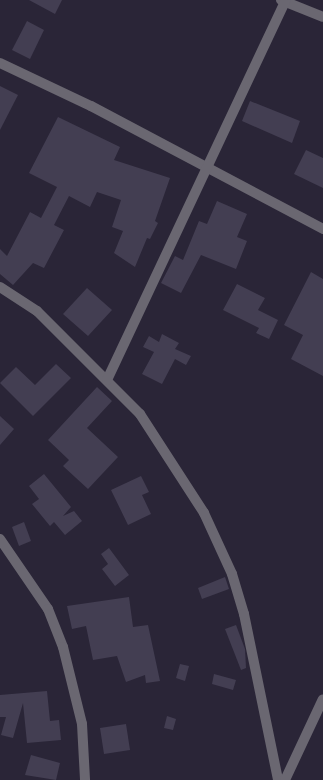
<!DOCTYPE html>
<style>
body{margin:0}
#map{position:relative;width:323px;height:780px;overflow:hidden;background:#2a2537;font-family:Bitter,serif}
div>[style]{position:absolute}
.building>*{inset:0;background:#433e52}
.street>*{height:10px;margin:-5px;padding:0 5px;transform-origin:5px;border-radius:5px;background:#6a6771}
span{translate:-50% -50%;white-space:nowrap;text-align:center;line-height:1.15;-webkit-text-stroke:3px #120f18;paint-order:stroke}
</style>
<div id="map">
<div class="building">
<i style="clip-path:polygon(29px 0,62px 0,55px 14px)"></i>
<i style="clip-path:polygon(27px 21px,44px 30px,30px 59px,12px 50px)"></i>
<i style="clip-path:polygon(0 86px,18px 95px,0 130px)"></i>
<i style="clip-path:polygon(250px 101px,300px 121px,292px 143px,242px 121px)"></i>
<i style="clip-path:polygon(58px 117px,120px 147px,114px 160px,170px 178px,155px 221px,158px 223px,150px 239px,147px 238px,135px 267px,114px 253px,123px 231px,112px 227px,121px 200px,97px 192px,90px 207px,69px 196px,54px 225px,64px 230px,44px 268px,33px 263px,13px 285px,0 274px,0 249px,7px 256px,30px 212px,41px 218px,57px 187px,29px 173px)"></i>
<i style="clip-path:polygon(306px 150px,323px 158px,323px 188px,294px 174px)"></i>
<i style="clip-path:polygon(217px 201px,247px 214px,237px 237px,247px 241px,236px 269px,201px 255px,181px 293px,161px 283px,175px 256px,183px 260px,199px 221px,207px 224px)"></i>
<i style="clip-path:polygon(311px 272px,323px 279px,323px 376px,291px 359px,303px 335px,284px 325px)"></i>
<i style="clip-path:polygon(237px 284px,265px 298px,258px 310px,278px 320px,269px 339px,256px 333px,259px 328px,223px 310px)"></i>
<i style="clip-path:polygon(87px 288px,112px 310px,88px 336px,63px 314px)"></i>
<i style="clip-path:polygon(162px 334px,179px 343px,175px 349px,191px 356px,186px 365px,175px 359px,162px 384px,142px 374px,154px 352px,143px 347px,149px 336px,159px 342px)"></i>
<i style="clip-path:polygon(56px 364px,71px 378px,33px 416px,0 383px,16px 367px,35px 385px)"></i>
<i style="clip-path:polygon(97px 387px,112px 401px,87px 428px,118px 457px,88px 489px,63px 466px,69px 460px,48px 440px)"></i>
<i style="clip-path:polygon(0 416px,14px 429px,0 445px)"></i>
<i style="clip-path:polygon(44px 474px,71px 507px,63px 516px,74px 511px,82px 521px,65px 535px,54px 522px,50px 526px,32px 504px,39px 499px,29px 486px)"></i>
<i style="clip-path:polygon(141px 476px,149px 492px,142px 495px,151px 514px,128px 525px,111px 490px)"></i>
<i style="clip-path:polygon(24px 522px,31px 541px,19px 546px,12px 527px)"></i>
<i style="clip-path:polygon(109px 548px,129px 575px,115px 586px,102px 569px,108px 564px,101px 554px)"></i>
<i style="clip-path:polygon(225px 577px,229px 589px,202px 599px,198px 588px)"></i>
<i style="clip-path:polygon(129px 597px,133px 627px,148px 625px,160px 681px,146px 683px,145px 675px,126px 682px,117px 656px,93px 660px,86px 626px,72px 629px,67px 606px)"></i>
<i style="clip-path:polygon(236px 625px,245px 649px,246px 668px,241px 670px,225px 629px)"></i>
<i style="clip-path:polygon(180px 664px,189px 666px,185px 681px,176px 678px)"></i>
<i style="clip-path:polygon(214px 674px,236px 680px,233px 690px,212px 684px)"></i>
<i style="clip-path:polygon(47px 691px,50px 721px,59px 720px,61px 740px,27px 743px,23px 703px,13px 738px,1px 735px,6px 717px,0 717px,0 695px)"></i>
<i style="clip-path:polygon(167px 716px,176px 719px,173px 730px,164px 728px)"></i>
<i style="clip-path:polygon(126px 724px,130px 750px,104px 754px,100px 728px)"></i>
<i style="clip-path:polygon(31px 755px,60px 763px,56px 780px,25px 775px)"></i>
</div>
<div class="street">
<i style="left:281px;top:0;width:45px;rotate:22deg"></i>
<i style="left:0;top:63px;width:101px;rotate:25.3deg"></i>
<i style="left:91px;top:106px;width:263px;rotate:27.9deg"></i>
<i style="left:0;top:287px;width:44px;rotate:33deg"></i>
<i style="left:37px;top:311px;width:146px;rotate:45deg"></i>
<i style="left:140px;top:414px;width:118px;rotate:57.1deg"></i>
<i style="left:204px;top:513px;width:67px;rotate:65.3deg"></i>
<i style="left:232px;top:574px;width:42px;rotate:73.3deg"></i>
<i style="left:244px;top:614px;width:169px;rotate:78.4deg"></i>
<i style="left:107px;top:380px;width:419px;rotate:-64.8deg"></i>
<i style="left:0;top:539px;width:85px;rotate:55.6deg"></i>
<i style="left:48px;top:609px;width:41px;rotate:68.5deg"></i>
<i style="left:63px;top:647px;width:79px;rotate:76.1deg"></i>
<i style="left:82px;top:724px;width:56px;rotate:86.9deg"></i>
<i style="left:285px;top:780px;width:89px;rotate:-64.9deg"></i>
</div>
</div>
